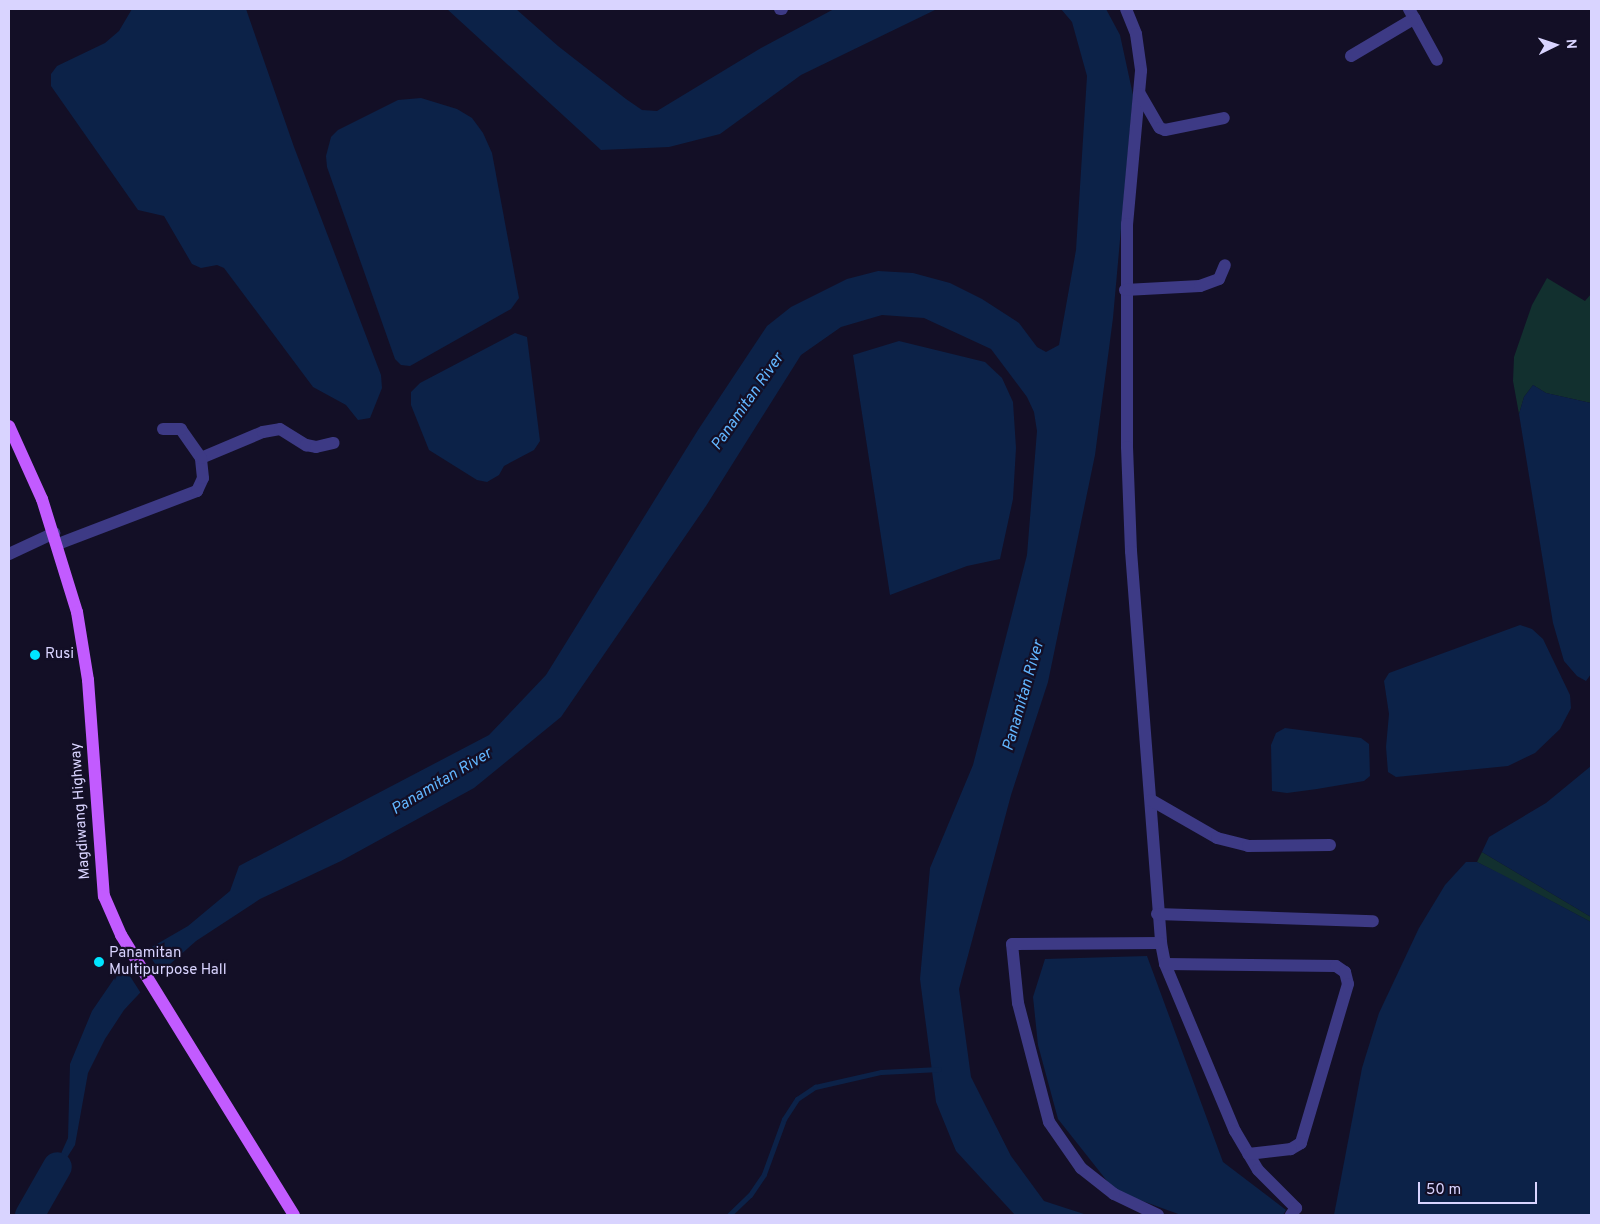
<!DOCTYPE html>
<style>
body{margin:0}
#map{position:relative;width:1600px;height:1224px;overflow:hidden;background:#130f26;font-family:Overpass,sans-serif}
div>[style]{position:absolute}
.green>*{inset:0;background:#12302f}
.water>*{inset:0;background:#0c2248}
.pier>*{inset:0;background:#130f26}
.stream>*{height:5px;margin:-2.5px;padding:0 2.5px;transform-origin:2.5px;border-radius:2.5px;background:#0c2248}
.river>*{height:29px;margin:-14.5px;padding:0 14.5px;transform-origin:14.5px;border-radius:14.5px;background:#0c2248}
.minor>*{height:12px;margin:-6px;padding:0 6px;transform-origin:6px;border-radius:6px;background:#3d3a85}
.major>*{height:12px;margin:-6px;padding:0 6px;transform-origin:6px;border-radius:6px;background:#c25bff}
.dots>*{width:14px;height:14px;translate:-50% -50%;box-sizing:border-box;border:2px solid #130f26;border-radius:50%}
span{translate:-50% -50%;white-space:nowrap;text-align:center;line-height:1.15;-webkit-text-stroke:4.5px #130f26;paint-order:stroke}
.poi-label{font-size:15px;color:#d9d4ff}
.left{translate:0 -50%;text-align:left}
.street-label{font-size:15px;color:#d9d4ff}
.water-label{font-size:16px;color:#62b6ff;font-style:italic}
.frame{position:absolute;inset:0;border:10px solid #d9d4ff;pointer-events:none}
.north{position:absolute;left:1530px;top:20px;width:50px;height:50px;-webkit-text-stroke:4px #130f26;paint-order:stroke;rotate:86deg;font-size:14px;font-weight:700;line-height:20px;text-align:center;color:#d9d4ff}
.north::after{content:'';display:block;margin:auto;width:18px;height:22px;background:#d9d4ff;clip-path:polygon(50% 0,100% 100%,50% 72%,0 100%)}
.scale{position:absolute;left:1418px;top:1182px;width:119px;height:22px;box-sizing:border-box;border:2px solid #d9d4ff;border-top:0;padding-left:6px;font-size:15px;line-height:18px;white-space:nowrap;color:#d9d4ff;-webkit-text-stroke:4px #130f26;paint-order:stroke}
</style>
<div id="map">
<div class="green">
<i style="clip-path:polygon(1547px 278px,1585px 301px,1591px 294px,1591px 403px,1546px 393px,1533px 385px,1524px 397px,1519px 414px,1513px 381px,1514px 357px,1532px 305px)"></i>
<i style="clip-path:polygon(1482px 852px,1591px 917px,1591px 922px,1477px 862px)"></i>
</div>
<div class="water">
<i style="clip-path:polygon(132px 9px,246px 9px,294px 147px,381px 375px,382px 388px,370px 418px,358px 420px,346px 405px,313px 387px,224px 268px,217px 265px,201px 268px,192px 264px,164px 216px,138px 210px,51px 86px,51px 74px,57px 66px,105px 43px,119px 31px)"></i>
<i style="clip-path:polygon(447px 9px,516px 9px,558px 46px,626px 99px,642px 110px,657px 111px,761px 48px,834px 9px,937px 9px,801px 75px,720px 134px,669px 147px,601px 150px)"></i>
<i style="clip-path:polygon(1061px 9px,1106px 9px,1120px 35px,1133px 95px,1113px 318px,1095px 455px,1048px 682px,1011px 795px,959px 989px,971px 1077px,1011px 1156px,1044px 1201px,1087px 1215px,1015px 1215px,956px 1151px,936px 1102px,920px 979px,930px 868px,973px 765px,1027px 555px,1037px 431px,1034px 412px,1027px 397px,991px 349px,924px 318px,882px 315px,841px 327px,801px 355px,706px 506px,561px 717px,474px 788px,341px 861px,260px 899px,196px 941px,151px 981px,124px 1010px,105px 1039px,88px 1073px,75px 1145px,40px 1200px,68px 1138px,70px 1064px,92px 1011px,118px 973px,150px 948px,188px 926px,230px 891px,239px 866px,489px 735px,546px 675px,698px 430px,767px 326px,791px 307px,847px 279px,878px 271px,913px 273px,950px 283px,982px 299px,1019px 323px,1037px 347px,1046px 352px,1059px 345px,1076px 250px,1087px 76px,1072px 22px)"></i>
<i style="clip-path:polygon(421px 98px,457px 109px,472px 118px,483px 133px,492px 153px,519px 298px,511px 309px,410px 366px,401px 365px,395px 359px,327px 167px,326px 156px,331px 137px,338px 130px,398px 100px)"></i>
<i style="clip-path:polygon(515px 333px,527px 337px,540px 441px,534px 450px,504px 466px,499px 475px,487px 482px,477px 480px,429px 450px,411px 405px,411px 392px,420px 383px)"></i>
<i style="clip-path:polygon(899px 341px,985px 362px,1002px 378px,1013px 402px,1016px 448px,1013px 499px,1000px 559px,967px 566px,890px 595px,853px 355px)"></i>
<i style="clip-path:polygon(1533px 385px,1546px 393px,1591px 403px,1591px 674px,1586px 681px,1577px 676px,1564px 661px,1553px 623px,1519px 414px,1524px 397px)"></i>
<i style="clip-path:polygon(1520px 625px,1532px 629px,1543px 639px,1570px 695px,1571px 708px,1560px 729px,1535px 753px,1508px 766px,1396px 777px,1388px 772px,1386px 747px,1389px 714px,1384px 681px,1389px 673px)"></i>
<i style="clip-path:polygon(1285px 728px,1361px 738px,1369px 744px,1370px 776px,1364px 781px,1317px 789px,1287px 793px,1272px 791px,1271px 745px,1276px 733px)"></i>
<i style="clip-path:polygon(1591px 766px,1591px 917px,1482px 852px,1489px 837px,1546px 803px)"></i>
<i style="clip-path:polygon(1466px 862px,1477px 862px,1501px 874px,1591px 922px,1591px 1215px,1334px 1215px,1362px 1068px,1379px 1013px,1419px 928px,1445px 885px)"></i>
<i style="clip-path:polygon(1147px 956px,1223px 1162px,1286px 1210px,1283px 1215px,1181px 1215px,1115px 1191px,1058px 1119px,1038px 1045px,1033px 997px,1045px 959px)"></i>
</div>
<div class="pier">
<i style="clip-path:polygon(145px 948px,162px 975px,142px 995px,123px 965px)"></i>
</div>
<div class="stream">
<i style="left:729px;top:1215px;width:29px;rotate:-44deg"></i>
<i style="left:750px;top:1195px;width:25px;rotate:-56deg"></i>
<i style="left:764px;top:1174px;width:59px;rotate:-70deg"></i>
<i style="left:784px;top:1119px;width:24px;rotate:-57deg"></i>
<i style="left:797px;top:1099px;width:22px;rotate:-34deg"></i>
<i style="left:815px;top:1087px;width:68px;rotate:-12.8deg"></i>
<i style="left:881px;top:1072px;width:58px;rotate:-3deg"></i>
</div>
<div class="river">
<i style="left:29px;top:1215px;width:56px;rotate:-60.3deg"></i>
</div>
<div class="minor">
<i style="left:780px;top:9px;width:2px"></i>
<i style="left:1126px;top:9px;width:27px;rotate:68deg"></i>
<i style="left:1136px;top:34px;width:37px;rotate:82deg"></i>
<i style="left:1141px;top:71px;width:154px;rotate:95.2deg"></i>
<i style="left:1127px;top:224px;width:223px;rotate:90deg"></i>
<i style="left:1127px;top:447px;width:104px;rotate:87.8deg"></i>
<i style="left:1131px;top:551px;width:393px;rotate:85.6deg"></i>
<i style="left:1161px;top:943px;width:21px;rotate:79deg"></i>
<i style="left:1165px;top:964px;width:181px;rotate:67.3deg"></i>
<i style="left:1235px;top:1131px;width:45px;rotate:59.5deg"></i>
<i style="left:1258px;top:1170px;width:54px;rotate:45deg"></i>
<i style="left:1296px;top:1208px;width:9px;rotate:126deg"></i>
<i style="left:1409px;top:9px;width:58px;rotate:61.2deg"></i>
<i style="left:1351px;top:56px;width:74px;rotate:-30.7deg"></i>
<i style="left:1140px;top:94px;width:39px;rotate:60deg"></i>
<i style="left:1160px;top:128px;width:5px;rotate:22deg"></i>
<i style="left:1165px;top:130px;width:60px;rotate:-11.5deg"></i>
<i style="left:1125px;top:290px;width:75px;rotate:-3.1deg"></i>
<i style="left:1200px;top:286px;width:20px;rotate:-20deg"></i>
<i style="left:1219px;top:279px;width:15px;rotate:-67deg"></i>
<i style="left:201px;top:458px;width:67px;rotate:-22.8deg"></i>
<i style="left:263px;top:432px;width:17px;rotate:-10deg"></i>
<i style="left:280px;top:429px;width:31px;rotate:32deg"></i>
<i style="left:306px;top:445px;width:10px;rotate:11deg"></i>
<i style="left:316px;top:447px;width:18px;rotate:-13deg"></i>
<i style="left:58px;top:544px;width:149px;rotate:-20.9deg"></i>
<i style="left:197px;top:491px;width:14px;rotate:-65deg"></i>
<i style="left:203px;top:478px;width:20px;rotate:-96deg"></i>
<i style="left:201px;top:458px;width:35px;rotate:-125deg"></i>
<i style="left:181px;top:429px;width:18px;rotate:180deg"></i>
<i style="left:9px;top:554px;width:50px;rotate:-25deg"></i>
<i style="left:1151px;top:800px;width:76px;rotate:29.9deg"></i>
<i style="left:1217px;top:838px;width:32px;rotate:14deg"></i>
<i style="left:1248px;top:846px;width:82px;rotate:-0.7deg"></i>
<i style="left:1157px;top:914px;width:216px;rotate:1.9deg"></i>
<i style="left:1165px;top:964px;width:171px;rotate:0.7deg"></i>
<i style="left:1336px;top:966px;width:11px;rotate:34deg"></i>
<i style="left:1345px;top:972px;width:12px;rotate:76deg"></i>
<i style="left:1348px;top:984px;width:166px;rotate:106.5deg"></i>
<i style="left:1301px;top:1143px;width:12px;rotate:149deg"></i>
<i style="left:1291px;top:1149px;width:43px;rotate:173.4deg"></i>
<i style="left:1158px;top:1215px;width:49px;rotate:-154.5deg"></i>
<i style="left:1114px;top:1194px;width:42px;rotate:-141.8deg"></i>
<i style="left:1081px;top:1168px;width:56px;rotate:-124.8deg"></i>
<i style="left:1049px;top:1122px;width:123px;rotate:-104.6deg"></i>
<i style="left:1018px;top:1003px;width:59px;rotate:-95.8deg"></i>
<i style="left:1012px;top:944px;width:149px;rotate:-0.4deg"></i>
</div>
<div class="major">
<i style="left:9px;top:426px;width:80px;rotate:65.7deg"></i>
<i style="left:42px;top:499px;width:118px;rotate:72.8deg"></i>
<i style="left:77px;top:612px;width:69px;rotate:80.8deg"></i>
<i style="left:88px;top:680px;width:217px;rotate:85.8deg"></i>
<i style="left:104px;top:896px;width:43px;rotate:66.4deg"></i>
<i style="left:121px;top:935px;width:329px;rotate:58.3deg"></i>
</div>
<div class="dots">
<i style="left:35px;top:655px;background:#00e5ff"></i>
<i style="left:99px;top:962px;background:#00e5ff"></i>
</div>
<div class="poi-label">
<span class="left" style="left:45px;top:655px">Rusi</span>
<span class="left" style="left:109px;top:962px">Panamitan<br>Multipurpose Hall</span>
</div>
<div class="street-label">
<span style="left:81px;top:811px;rotate:-94deg">Magdiwang Highway</span>
</div>
<div class="water-label">
<span style="left:748px;top:402px;rotate:-55deg">Panamitan River</span>
<span style="left:1024px;top:696px;rotate:-74deg">Panamitan River</span>
<span style="left:442px;top:782px;rotate:-31deg">Panamitan River</span>
</div>
<div class="frame"></div>
<div class="north">N</div>
<div class="scale">50 m</div>
</div>
